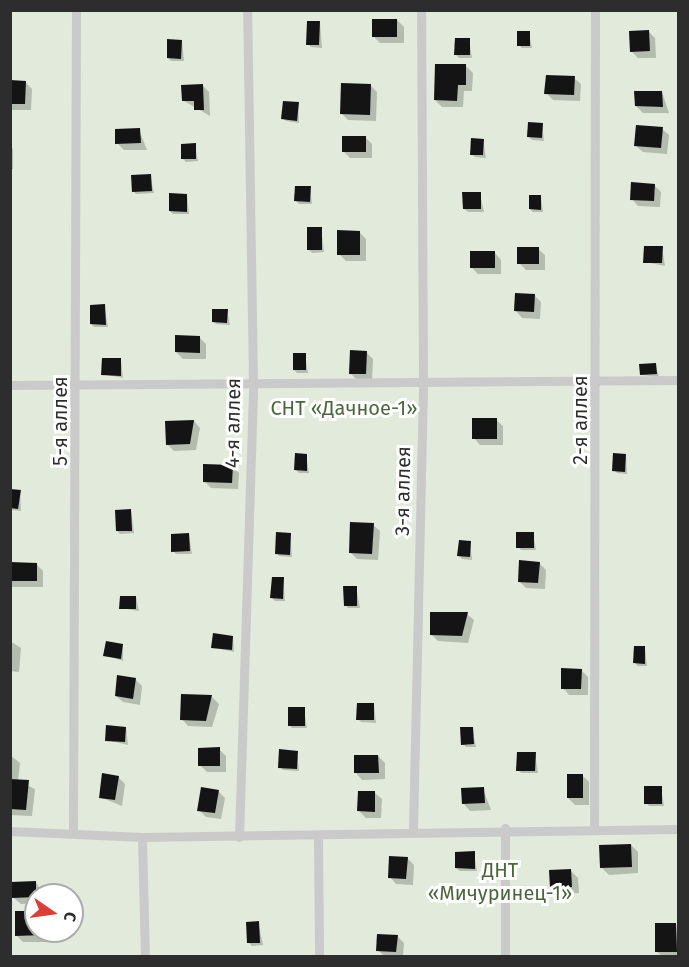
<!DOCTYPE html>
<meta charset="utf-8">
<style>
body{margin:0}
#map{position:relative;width:689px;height:967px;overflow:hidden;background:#fff;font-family:"Fira Sans",sans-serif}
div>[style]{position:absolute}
.green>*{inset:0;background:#e1eadb}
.shadow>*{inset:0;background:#0003}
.building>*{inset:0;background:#141414}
.service>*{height:9px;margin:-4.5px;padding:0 4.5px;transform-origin:4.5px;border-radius:4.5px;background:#cacaca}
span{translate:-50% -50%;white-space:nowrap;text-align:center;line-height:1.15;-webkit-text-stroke:6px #fff;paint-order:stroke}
.park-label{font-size:20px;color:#4b653d}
.street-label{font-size:20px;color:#2d2d2d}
.frame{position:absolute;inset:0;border:12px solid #2d2d2d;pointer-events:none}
.north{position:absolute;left:24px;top:883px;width:60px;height:60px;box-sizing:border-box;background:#fff;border:2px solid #ababab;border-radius:50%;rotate:103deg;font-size:16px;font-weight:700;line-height:24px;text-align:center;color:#2d2d2d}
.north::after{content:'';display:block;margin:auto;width:21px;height:27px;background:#db3e37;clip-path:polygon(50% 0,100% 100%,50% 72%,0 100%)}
</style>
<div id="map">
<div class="green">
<i style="clip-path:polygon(evenodd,10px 11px,678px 11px,678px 956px,11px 956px,10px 11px,36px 895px,72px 895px,72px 931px,36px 931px,36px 895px)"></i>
</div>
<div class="shadow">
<i style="clip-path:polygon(397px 20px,404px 27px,404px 43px,380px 43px,373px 36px)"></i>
<i style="clip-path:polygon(320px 23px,322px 48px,311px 47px,308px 44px)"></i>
<i style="clip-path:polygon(648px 31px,655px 38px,656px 58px,638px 58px,631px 51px)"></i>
<i style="clip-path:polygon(529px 33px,532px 48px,522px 48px,519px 45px)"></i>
<i style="clip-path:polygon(469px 40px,472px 58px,459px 58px,456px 55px)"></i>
<i style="clip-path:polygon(182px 41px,184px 61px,171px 61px,168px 58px)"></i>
<i style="clip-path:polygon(466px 66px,473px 73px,472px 91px,464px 91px,463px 107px,442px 107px,435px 100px)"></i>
<i style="clip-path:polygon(574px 78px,581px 84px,580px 101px,553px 100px,546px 93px)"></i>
<i style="clip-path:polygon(10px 82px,25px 82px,32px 89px,31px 110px,10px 110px)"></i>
<i style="clip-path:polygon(202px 85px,209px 92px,210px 116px,184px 101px)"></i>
<i style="clip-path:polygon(370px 85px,377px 92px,376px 121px,348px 120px,341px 113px)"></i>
<i style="clip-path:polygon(662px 92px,669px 113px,643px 113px,636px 106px)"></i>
<i style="clip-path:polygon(298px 104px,299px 123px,286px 121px,283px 118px)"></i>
<i style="clip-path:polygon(542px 124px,544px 141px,532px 140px,529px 137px)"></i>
<i style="clip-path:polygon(662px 129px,669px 135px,667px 154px,643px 152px,636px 146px)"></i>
<i style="clip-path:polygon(139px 130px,147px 150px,124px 150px,117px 143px)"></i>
<i style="clip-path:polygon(365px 137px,372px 144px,372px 158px,350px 158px,343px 151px)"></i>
<i style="clip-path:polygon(483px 140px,486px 158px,475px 157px,472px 154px)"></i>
<i style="clip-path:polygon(195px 145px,198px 161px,186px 162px,183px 159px)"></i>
<i style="clip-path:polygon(10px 146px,13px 149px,13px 169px,10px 169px)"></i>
<i style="clip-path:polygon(150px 176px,154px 193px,136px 194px,133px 191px)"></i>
<i style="clip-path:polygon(654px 185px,661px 192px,660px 207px,638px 206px,632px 199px)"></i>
<i style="clip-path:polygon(310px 188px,312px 204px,299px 204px,296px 201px)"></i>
<i style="clip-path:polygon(480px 194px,484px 212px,468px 212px,464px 209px)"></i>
<i style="clip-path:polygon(187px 195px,189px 214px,173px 214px,170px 211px)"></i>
<i style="clip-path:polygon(541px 197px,543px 212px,533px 212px,530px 209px)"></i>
<i style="clip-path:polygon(321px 228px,324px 252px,312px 253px,309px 250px)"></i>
<i style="clip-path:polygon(359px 232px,366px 239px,366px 261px,346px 261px,339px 254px)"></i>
<i style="clip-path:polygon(662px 248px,665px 266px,645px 262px)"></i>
<i style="clip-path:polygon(538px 249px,545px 255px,545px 270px,526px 270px,519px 263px)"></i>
<i style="clip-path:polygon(495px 253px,501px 260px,501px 274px,478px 274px,471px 267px)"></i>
<i style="clip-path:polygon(534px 295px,541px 302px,540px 319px,522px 318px,516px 311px)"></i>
<i style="clip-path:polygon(104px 305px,108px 327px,94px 327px,91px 324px)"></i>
<i style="clip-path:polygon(227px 310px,230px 325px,216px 324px,213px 321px)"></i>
<i style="clip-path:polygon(199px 337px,206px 344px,206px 359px,183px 359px,176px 352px)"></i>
<i style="clip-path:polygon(366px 352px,373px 359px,372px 381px,357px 380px,350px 373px)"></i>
<i style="clip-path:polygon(305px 355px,308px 373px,297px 373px,294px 370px)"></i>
<i style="clip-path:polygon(121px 360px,123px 378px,103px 374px)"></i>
<i style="clip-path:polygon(655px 364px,659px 377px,642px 375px)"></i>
<i style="clip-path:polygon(496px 420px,503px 426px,503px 445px,480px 445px,474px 438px)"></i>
<i style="clip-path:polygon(194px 421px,200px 428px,196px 450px,174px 451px,167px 444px,167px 422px)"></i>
<i style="clip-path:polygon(306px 455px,309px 473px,299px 473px,296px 470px)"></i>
<i style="clip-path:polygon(626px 456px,627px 474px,617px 473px,614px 470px)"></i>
<i style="clip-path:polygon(232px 466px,239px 473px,238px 489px,211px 488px,204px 481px)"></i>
<i style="clip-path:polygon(20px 492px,21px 511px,12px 510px,10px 495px)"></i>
<i style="clip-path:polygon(131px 511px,134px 533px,120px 534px,117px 531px)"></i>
<i style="clip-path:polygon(373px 525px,380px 531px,378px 560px,357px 559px,350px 552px)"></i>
<i style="clip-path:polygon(533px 533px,536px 550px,521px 550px,518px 547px)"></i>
<i style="clip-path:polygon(290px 534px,292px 557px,279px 556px,276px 553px)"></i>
<i style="clip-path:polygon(189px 535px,192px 554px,176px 554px,173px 551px)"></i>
<i style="clip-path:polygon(470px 542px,472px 560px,462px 559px,459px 556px)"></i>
<i style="clip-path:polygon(539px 563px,546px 570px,545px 589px,526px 588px,519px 581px)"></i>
<i style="clip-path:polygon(10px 564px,36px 564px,43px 571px,43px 587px,10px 587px)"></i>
<i style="clip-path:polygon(283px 579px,285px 601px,275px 601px,272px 598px)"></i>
<i style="clip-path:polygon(356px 587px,360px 608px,348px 608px,345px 605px)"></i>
<i style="clip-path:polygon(136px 597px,139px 611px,120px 608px)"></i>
<i style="clip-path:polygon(467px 614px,474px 620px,468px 643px,438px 641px,431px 634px)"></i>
<i style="clip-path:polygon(233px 637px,234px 652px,213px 647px)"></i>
<i style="clip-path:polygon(10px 641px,21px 648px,19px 672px,10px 671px)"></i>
<i style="clip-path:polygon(123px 645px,123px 661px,105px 655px)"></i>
<i style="clip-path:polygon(645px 648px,647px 666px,638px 666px,635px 663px)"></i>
<i style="clip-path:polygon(581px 670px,588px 677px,588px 695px,569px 695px,563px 688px)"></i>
<i style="clip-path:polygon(135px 679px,142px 686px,140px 705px,123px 702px,116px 696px)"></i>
<i style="clip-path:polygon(182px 696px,212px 697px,219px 704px,212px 727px,188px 726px,182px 719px)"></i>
<i style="clip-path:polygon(374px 705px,376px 723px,361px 722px,358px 719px)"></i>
<i style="clip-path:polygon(304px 709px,307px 728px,292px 728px,289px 725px)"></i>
<i style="clip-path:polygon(126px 728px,128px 745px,107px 740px)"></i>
<i style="clip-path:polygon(472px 728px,476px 747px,466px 747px,463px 744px)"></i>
<i style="clip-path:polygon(219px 749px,226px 756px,226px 772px,207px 772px,200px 765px)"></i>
<i style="clip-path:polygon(297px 752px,299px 771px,283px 770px,280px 767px)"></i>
<i style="clip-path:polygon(535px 754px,538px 773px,521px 773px,518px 770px)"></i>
<i style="clip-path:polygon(10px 755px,20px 763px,18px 781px,35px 789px,32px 816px,10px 815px)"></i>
<i style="clip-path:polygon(378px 756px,385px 763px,385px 779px,362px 780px,356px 773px)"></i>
<i style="clip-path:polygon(582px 775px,589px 782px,589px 805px,575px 805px,568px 798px)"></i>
<i style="clip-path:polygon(118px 777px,125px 784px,122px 806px,100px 797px)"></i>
<i style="clip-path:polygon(661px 788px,664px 806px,649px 806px,646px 803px)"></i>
<i style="clip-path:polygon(483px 789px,491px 810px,470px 811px,464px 804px)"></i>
<i style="clip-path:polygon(218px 791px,225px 798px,221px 819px,206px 817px,199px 810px)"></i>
<i style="clip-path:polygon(375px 793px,382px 799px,381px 818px,366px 818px,359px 811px)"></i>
<i style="clip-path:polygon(631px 845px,638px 852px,638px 873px,609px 875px,602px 868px)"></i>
<i style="clip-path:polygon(474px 853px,477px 871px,460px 871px,456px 868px)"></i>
<i style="clip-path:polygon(407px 858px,414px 865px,413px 885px,396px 884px,390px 877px)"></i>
<i style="clip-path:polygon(571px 871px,578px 878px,579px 893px,558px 894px,551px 887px)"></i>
<i style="clip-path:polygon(36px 882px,43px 895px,36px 895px,36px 903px,21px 904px,14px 898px)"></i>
<i style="clip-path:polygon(36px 912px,36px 931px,50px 931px,50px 942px,23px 942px,16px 935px)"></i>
<i style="clip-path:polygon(258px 922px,263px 945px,252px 946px,249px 943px)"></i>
<i style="clip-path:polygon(676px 924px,678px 956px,662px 956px,657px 952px)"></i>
<i style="clip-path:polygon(397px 936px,404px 943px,403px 956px,384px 956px,378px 950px)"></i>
</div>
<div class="building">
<i style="clip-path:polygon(372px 19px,397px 19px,397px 37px,372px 37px)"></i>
<i style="clip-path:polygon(307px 21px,320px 21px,319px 45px,306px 45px)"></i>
<i style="clip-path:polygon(649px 30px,650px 51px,630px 52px,629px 31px)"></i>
<i style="clip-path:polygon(517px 31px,530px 31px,530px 46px,517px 46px)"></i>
<i style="clip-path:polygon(455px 38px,470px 38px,470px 55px,454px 55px)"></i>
<i style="clip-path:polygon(167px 39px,182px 40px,181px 59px,167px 58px)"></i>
<i style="clip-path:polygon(435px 64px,466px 64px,466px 85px,458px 85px,457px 101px,434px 100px)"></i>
<i style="clip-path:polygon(546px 75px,575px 76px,574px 95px,544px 94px)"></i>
<i style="clip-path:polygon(10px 80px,26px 81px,25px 104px,10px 104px)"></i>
<i style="clip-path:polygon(341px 83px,371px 84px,370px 115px,340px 114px)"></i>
<i style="clip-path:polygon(203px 84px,204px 110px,194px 110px,194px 101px,182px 101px,181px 85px)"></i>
<i style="clip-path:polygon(634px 91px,662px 91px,663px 107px,635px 106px)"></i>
<i style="clip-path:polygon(283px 101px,299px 102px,297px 121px,281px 119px)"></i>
<i style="clip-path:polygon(528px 122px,543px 123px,542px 138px,527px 137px)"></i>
<i style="clip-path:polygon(636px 125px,663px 127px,661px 148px,634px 146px)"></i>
<i style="clip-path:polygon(140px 128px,141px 143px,115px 144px,115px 129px)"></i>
<i style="clip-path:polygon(342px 136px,366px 136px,366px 152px,342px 152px)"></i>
<i style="clip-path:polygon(471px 138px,484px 139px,483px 155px,470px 155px)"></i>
<i style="clip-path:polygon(196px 143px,196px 159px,181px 159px,181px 144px)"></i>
<i style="clip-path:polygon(151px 174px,152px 191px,132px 192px,131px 175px)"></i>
<i style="clip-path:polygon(631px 182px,655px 184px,654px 201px,630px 200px)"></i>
<i style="clip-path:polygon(295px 186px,311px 186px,310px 202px,294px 201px)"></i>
<i style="clip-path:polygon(462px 192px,481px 192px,481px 209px,463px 209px)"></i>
<i style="clip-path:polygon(169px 193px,187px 194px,187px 212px,169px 211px)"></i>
<i style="clip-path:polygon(529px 195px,541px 195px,541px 210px,529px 209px)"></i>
<i style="clip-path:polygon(307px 227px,322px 227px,322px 250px,307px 250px)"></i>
<i style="clip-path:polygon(337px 230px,360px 231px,360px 255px,337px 255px)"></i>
<i style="clip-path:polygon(644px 246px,663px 246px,662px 263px,643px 263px)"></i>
<i style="clip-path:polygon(517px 247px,539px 247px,539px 264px,517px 264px)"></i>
<i style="clip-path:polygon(470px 251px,495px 251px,495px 268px,470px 268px)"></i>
<i style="clip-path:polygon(515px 293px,535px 294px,534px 312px,514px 311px)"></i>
<i style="clip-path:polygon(105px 304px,106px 325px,90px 324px,90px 305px)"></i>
<i style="clip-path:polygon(212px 309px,228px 309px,227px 323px,212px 322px)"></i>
<i style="clip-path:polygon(175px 335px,200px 336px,200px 353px,175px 352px)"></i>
<i style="clip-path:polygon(350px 350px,367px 351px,366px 374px,349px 374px)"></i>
<i style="clip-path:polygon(293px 353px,306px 353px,306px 370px,293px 370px)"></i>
<i style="clip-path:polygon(102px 358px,121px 358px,121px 376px,101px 375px)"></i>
<i style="clip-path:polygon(656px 363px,657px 374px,640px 375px,639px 364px)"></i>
<i style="clip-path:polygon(472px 418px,497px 418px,497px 439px,472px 439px)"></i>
<i style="clip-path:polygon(194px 420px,190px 444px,166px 445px,165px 421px)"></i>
<i style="clip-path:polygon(295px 453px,307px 454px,307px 471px,294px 470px)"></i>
<i style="clip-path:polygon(613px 453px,626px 454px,625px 472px,612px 471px)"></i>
<i style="clip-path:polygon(203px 464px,233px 465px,232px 483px,203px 482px)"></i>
<i style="clip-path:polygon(10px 489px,21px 490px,18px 509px,10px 508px)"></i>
<i style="clip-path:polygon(131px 509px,132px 531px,116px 531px,115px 510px)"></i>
<i style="clip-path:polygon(350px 522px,374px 523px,372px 554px,349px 553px)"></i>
<i style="clip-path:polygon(276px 532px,291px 533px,290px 555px,275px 554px)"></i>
<i style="clip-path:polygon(516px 532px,534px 532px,534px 548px,516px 548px)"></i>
<i style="clip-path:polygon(189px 533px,190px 551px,171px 552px,171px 534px)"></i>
<i style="clip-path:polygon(459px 540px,471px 541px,470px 557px,457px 556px)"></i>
<i style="clip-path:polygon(519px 560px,540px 562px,538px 583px,518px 582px)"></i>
<i style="clip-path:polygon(10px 562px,37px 563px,37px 581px,10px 581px)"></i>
<i style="clip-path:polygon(272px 577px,284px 577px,283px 599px,270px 598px)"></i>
<i style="clip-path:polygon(343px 586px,357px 586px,357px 606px,344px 606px)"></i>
<i style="clip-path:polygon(120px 596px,136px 596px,136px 609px,119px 609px)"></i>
<i style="clip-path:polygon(430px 612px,468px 612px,462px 636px,430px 635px)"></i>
<i style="clip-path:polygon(213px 633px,233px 636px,232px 650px,211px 648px)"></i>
<i style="clip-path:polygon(106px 641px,123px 644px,121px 659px,103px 656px)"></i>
<i style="clip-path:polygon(634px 646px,645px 646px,645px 664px,633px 663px)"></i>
<i style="clip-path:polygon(561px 668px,582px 669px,581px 689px,561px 689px)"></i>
<i style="clip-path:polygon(117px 675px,136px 678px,133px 699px,115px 696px)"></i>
<i style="clip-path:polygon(181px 694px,212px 695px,206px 721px,180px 720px)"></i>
<i style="clip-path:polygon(357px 703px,374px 703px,374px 720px,356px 720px)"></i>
<i style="clip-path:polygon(288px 707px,305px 707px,305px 726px,288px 726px)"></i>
<i style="clip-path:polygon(106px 725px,126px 727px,125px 742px,105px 741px)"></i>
<i style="clip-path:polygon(460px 727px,473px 727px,474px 744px,461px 745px)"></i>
<i style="clip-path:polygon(220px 747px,220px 766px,198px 766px,198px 748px)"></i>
<i style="clip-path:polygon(279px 749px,298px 751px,297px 769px,278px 768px)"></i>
<i style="clip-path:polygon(517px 752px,536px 752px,535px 771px,516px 771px)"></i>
<i style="clip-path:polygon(354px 755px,378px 755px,379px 773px,354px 773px)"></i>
<i style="clip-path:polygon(102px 773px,119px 776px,115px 800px,99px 798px)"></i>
<i style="clip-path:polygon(567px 774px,583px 774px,583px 798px,567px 798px)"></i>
<i style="clip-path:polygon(10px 779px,29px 780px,26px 810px,10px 809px)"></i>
<i style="clip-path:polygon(644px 786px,662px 786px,662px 804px,644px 804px)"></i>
<i style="clip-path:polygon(201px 787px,219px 790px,215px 813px,197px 811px)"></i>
<i style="clip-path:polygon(484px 787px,485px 803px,462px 804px,461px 788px)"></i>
<i style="clip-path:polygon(358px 791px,375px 791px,375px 812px,357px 811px)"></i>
<i style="clip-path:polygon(631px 844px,632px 867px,600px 868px,599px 845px)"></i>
<i style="clip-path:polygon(475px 851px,475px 869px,455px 868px,455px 852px)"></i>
<i style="clip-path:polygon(389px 856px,408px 857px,406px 879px,388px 878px)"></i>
<i style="clip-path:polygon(571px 869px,572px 887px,550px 888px,549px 870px)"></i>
<i style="clip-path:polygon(36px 881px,36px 897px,12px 898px,11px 882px)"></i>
<i style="clip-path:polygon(15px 911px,36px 911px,36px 931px,44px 935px,15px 936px)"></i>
<i style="clip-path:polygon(259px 921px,260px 943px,247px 943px,246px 922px)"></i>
<i style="clip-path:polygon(655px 923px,676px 923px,677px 952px,655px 952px)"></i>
<i style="clip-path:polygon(377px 934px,398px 935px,396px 952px,376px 951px)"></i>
</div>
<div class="service">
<i style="left:10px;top:385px;width:668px;rotate:-0.43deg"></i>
<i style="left:413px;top:829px;width:447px;rotate:-88.7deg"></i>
<i style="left:423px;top:382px;width:372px;rotate:-90.3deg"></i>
<i style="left:594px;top:829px;width:819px;rotate:-89.93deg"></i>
<i style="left:10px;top:831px;width:132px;rotate:2.6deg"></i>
<i style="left:142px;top:837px;width:536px;rotate:-0.86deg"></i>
<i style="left:73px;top:832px;width:822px;rotate:-89.79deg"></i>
<i style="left:318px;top:835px;width:121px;rotate:89.5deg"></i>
<i style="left:142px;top:837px;width:119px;rotate:88.6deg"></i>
<i style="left:239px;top:837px;width:454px;rotate:-88.2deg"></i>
<i style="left:253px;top:383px;width:373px;rotate:-90.9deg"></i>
<i style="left:505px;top:956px;width:128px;rotate:-90deg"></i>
</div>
<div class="park-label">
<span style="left:344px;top:408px">СНТ «Дачное-1»</span>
<span style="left:500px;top:882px">ДНТ<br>«Мичуринец-1»</span>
</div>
<div class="street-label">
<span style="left:580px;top:420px;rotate:-90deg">2-я аллея</span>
<span style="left:60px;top:421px;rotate:-90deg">5-я аллея</span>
<span style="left:233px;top:423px;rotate:-89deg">4-я аллея</span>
<span style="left:403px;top:491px;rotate:-89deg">3-я аллея</span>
</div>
<div class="frame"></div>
<div class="north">С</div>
</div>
